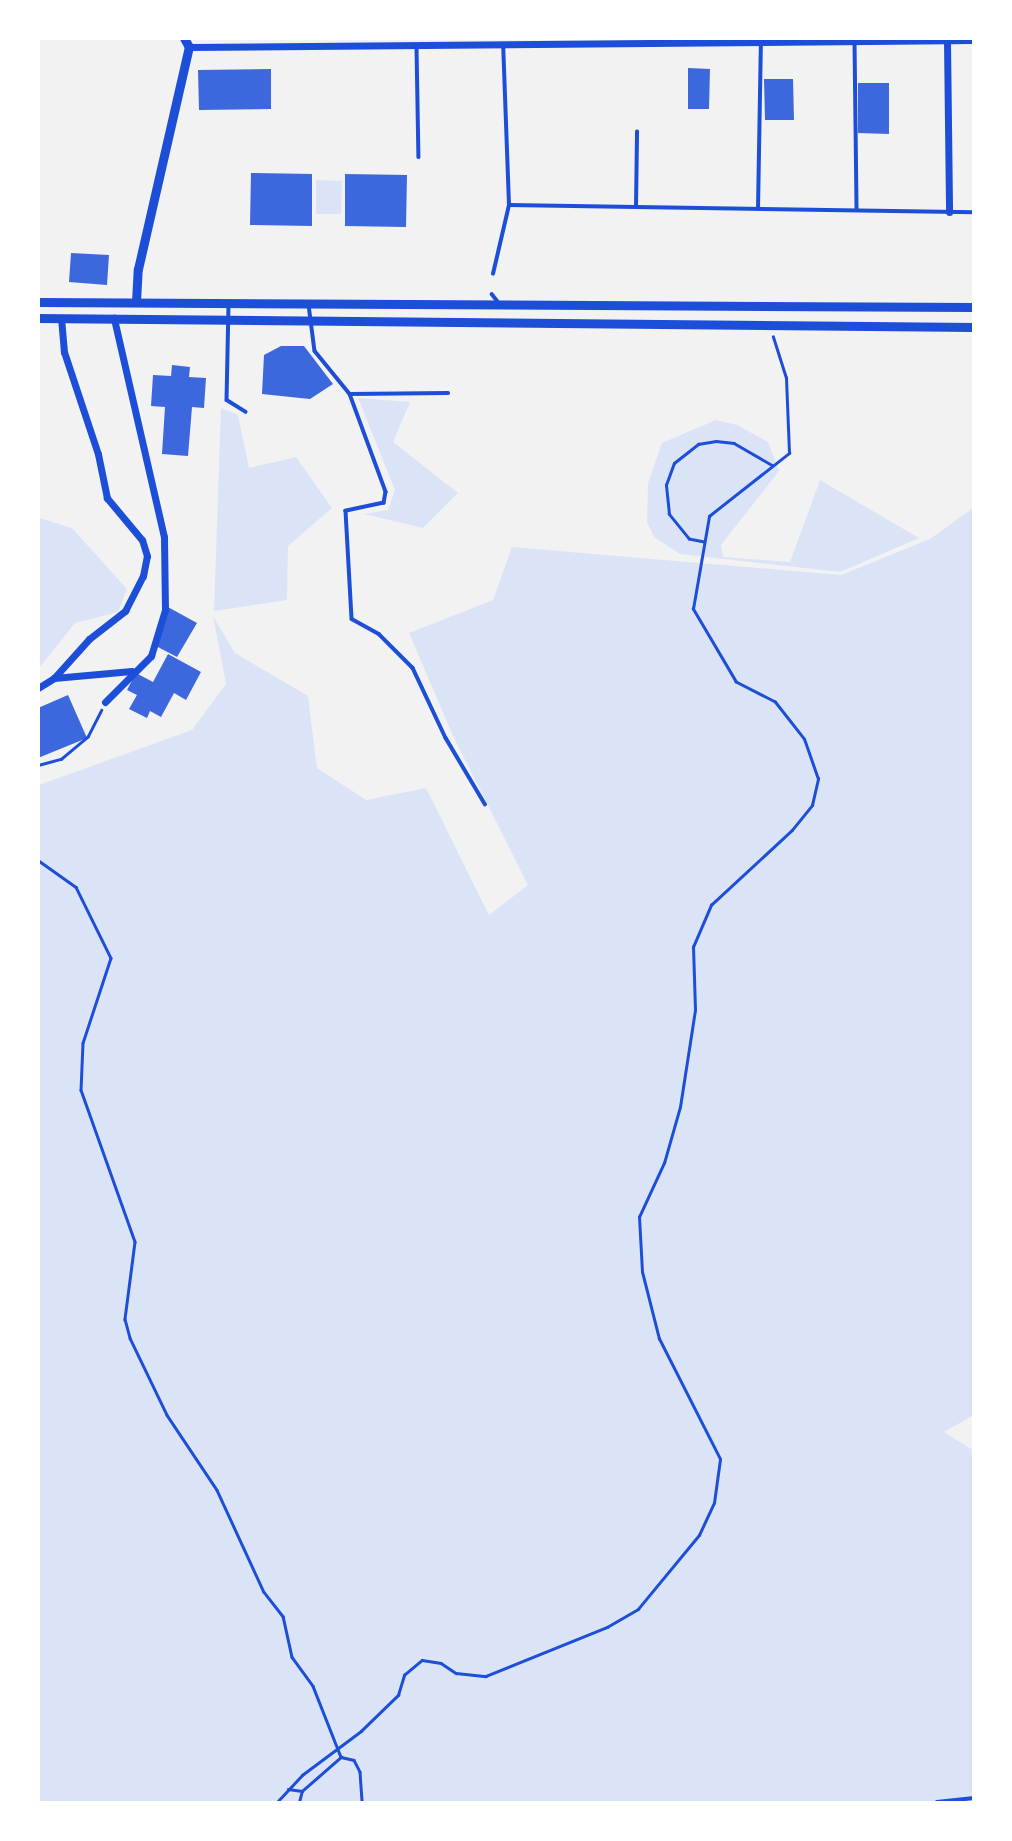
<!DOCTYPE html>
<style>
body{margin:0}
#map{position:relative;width:1012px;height:1841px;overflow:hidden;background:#f2f2f2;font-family:"Alegreya Sans",sans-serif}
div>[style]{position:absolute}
.green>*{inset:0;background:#dbe4f7}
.building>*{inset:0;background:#3d67dc}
.path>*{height:2.5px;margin:-1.25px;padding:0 1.25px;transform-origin:1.25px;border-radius:1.25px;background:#1d4ed8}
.service>*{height:3.5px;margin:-1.75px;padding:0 1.75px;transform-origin:1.75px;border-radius:1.75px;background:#1d4ed8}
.minor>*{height:7px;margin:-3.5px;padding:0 3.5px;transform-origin:3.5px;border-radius:3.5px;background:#1d4ed8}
.tertiary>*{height:9px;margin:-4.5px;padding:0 4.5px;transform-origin:4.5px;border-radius:4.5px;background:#1d4ed8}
span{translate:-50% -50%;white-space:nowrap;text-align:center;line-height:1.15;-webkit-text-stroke:7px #fff;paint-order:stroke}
.frame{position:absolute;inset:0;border:40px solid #fff;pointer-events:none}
</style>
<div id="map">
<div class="green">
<i style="clip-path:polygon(316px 180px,342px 181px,341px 214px,316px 214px)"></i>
<i style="clip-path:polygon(358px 398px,410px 402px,393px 442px,458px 493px,423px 528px,364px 514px,388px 510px,395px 490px)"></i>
<i style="clip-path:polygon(221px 408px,238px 415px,249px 468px,296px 457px,332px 508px,288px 546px,287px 600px,214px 611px)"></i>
<i style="clip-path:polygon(716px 420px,737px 425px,768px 442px,779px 471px,721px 545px,723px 557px,790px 562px,820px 480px,919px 538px,840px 572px,680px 554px,654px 537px,647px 522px,648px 483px,662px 443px)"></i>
<i style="clip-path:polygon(973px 508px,974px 1415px,944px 1432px,973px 1450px,973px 1802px,39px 1802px,39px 785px,192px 730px,226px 684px,213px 616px,235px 653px,308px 696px,317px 768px,366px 800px,426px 788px,489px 915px,528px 885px,454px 738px,409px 633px,493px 600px,512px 547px,841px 575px,930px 539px)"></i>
<i style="clip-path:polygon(39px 518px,72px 528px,127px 589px,118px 612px,75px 623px,39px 668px)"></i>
</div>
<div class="building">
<i style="clip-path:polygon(688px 68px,710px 69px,709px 109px,688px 109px)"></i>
<i style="clip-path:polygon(271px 69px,271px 109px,199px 110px,198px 70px)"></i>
<i style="clip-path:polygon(764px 79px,793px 79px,794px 120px,765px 120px)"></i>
<i style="clip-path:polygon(858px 83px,889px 83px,889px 134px,858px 133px)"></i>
<i style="clip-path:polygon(251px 173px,312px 174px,312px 226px,250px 225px)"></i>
<i style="clip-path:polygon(345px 174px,407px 175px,406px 227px,345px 226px)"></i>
<i style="clip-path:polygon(71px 253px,109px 255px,107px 285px,69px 282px)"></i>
<i style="clip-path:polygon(281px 346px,304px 346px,333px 384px,310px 399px,262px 394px,264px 355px)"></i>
<i style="clip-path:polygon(172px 365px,190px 367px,189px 377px,206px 378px,204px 408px,192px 407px,188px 456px,162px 454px,165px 407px,151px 406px,153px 375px,171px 376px)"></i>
<i style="clip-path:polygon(166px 606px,197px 623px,177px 657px,156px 646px)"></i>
<i style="clip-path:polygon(168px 654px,201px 672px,186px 700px,174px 693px,161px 717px,150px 711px,147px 718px,129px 709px,137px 695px,127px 690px,136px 673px,153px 682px)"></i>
<i style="clip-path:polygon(68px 695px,87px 738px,38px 758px,38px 708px)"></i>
</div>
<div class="path">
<i style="left:704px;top:542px;width:15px;rotate:-169deg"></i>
<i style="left:689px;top:539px;width:32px;rotate:-129deg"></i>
<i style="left:669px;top:514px;width:29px;rotate:-96deg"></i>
<i style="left:666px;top:485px;width:23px;rotate:-70deg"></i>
<i style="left:674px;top:463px;width:31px;rotate:-38deg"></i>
<i style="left:698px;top:444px;width:18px;rotate:-9deg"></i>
<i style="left:716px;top:441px;width:18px;rotate:6deg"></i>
<i style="left:734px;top:443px;width:44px;rotate:30.1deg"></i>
<i style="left:38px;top:765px;width:24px;rotate:-15deg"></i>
<i style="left:61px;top:759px;width:35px;rotate:-40deg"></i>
<i style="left:88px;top:736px;width:29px;rotate:-63deg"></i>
<i style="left:38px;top:860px;width:47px;rotate:35.4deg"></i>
<i style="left:76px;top:887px;width:79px;rotate:63.8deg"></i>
<i style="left:111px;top:958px;width:89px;rotate:108.2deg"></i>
<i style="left:83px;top:1043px;width:47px;rotate:92.4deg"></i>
<i style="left:81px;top:1090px;width:161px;rotate:70.4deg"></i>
<i style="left:135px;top:1242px;width:78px;rotate:97.4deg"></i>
<i style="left:125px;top:1319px;width:20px;rotate:75deg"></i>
<i style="left:130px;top:1338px;width:85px;rotate:64.3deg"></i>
<i style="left:167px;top:1415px;width:90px;rotate:56.3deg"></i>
<i style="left:217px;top:1490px;width:112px;rotate:65.3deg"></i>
<i style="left:264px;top:1592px;width:31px;rotate:52deg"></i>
<i style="left:283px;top:1616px;width:42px;rotate:77.6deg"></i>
<i style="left:292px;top:1657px;width:36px;rotate:54deg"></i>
<i style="left:313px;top:1686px;width:76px;rotate:68.5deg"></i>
<i style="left:288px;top:1789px;width:14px;rotate:8deg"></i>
<i style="left:277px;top:1802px;width:37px;rotate:-47deg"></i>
<i style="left:302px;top:1775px;width:74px;rotate:-36.7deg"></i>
<i style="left:361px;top:1731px;width:52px;rotate:-44.2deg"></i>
<i style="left:398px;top:1695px;width:21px;rotate:-73deg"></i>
<i style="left:404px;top:1675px;width:23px;rotate:-40deg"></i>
<i style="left:422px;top:1660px;width:19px;rotate:9deg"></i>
<i style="left:441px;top:1663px;width:18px;rotate:34deg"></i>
<i style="left:456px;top:1673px;width:30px;rotate:6deg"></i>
<i style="left:486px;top:1676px;width:131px;rotate:-22deg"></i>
<i style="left:607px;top:1627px;width:36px;rotate:-30deg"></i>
<i style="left:638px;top:1609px;width:96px;rotate:-50.5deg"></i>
<i style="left:699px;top:1535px;width:35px;rotate:-65deg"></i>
<i style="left:714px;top:1503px;width:44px;rotate:-82.2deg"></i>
<i style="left:720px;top:1459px;width:135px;rotate:-116.9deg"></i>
<i style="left:659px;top:1339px;width:69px;rotate:-104.2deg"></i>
<i style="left:642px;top:1272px;width:55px;rotate:-93.1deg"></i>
<i style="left:639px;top:1217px;width:60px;rotate:-65.2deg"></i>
<i style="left:664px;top:1163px;width:58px;rotate:-74.1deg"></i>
<i style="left:680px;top:1107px;width:98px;rotate:-81.2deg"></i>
<i style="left:695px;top:1010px;width:63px;rotate:-91.8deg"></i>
<i style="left:693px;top:947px;width:46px;rotate:-66.8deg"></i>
<i style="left:711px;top:905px;width:110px;rotate:-42.8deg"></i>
<i style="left:792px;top:830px;width:32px;rotate:-51deg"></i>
<i style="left:812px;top:805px;width:27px;rotate:-77deg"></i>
<i style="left:818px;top:779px;width:42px;rotate:-109.3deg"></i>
<i style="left:804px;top:739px;width:47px;rotate:-128.1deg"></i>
<i style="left:775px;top:702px;width:44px;rotate:-152.9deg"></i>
<i style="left:736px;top:682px;width:85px;rotate:-120.5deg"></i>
<i style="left:693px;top:609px;width:94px;rotate:-80.2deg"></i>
<i style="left:709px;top:516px;width:102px;rotate:-38.2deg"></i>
<i style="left:789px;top:453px;width:75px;rotate:-92.3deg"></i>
<i style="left:786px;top:378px;width:43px;rotate:-107.6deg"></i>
<i style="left:299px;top:1802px;width:11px;rotate:-75deg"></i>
<i style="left:302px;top:1791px;width:52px;rotate:-41.1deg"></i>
<i style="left:341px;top:1757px;width:13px;rotate:13deg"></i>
<i style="left:354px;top:1760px;width:13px;rotate:63deg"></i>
<i style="left:360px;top:1772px;width:30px;rotate:86deg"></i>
</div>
<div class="service">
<i style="left:855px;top:42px;width:168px;rotate:89.3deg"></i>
<i style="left:417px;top:47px;width:110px;rotate:89deg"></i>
<i style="left:509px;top:205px;width:465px;rotate:0.9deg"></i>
<i style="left:636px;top:207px;width:75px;rotate:-89.2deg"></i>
<i style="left:758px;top:209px;width:166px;rotate:-89deg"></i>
<i style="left:493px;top:274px;width:71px;rotate:-76.9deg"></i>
<i style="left:509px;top:205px;width:160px;rotate:-92.1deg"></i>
<i style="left:492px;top:294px;width:11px;rotate:52deg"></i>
<i style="left:229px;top:305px;width:95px;rotate:91.2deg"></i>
<i style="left:227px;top:400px;width:22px;rotate:32deg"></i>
<i style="left:309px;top:305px;width:46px;rotate:82.6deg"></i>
<i style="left:315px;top:351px;width:55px;rotate:50.9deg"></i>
<i style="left:350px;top:394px;width:104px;rotate:69.8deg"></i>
<i style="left:386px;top:492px;width:11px;rotate:100deg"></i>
<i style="left:384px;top:503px;width:39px;rotate:168deg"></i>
<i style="left:346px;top:511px;width:108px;rotate:86.8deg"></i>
<i style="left:352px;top:619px;width:31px;rotate:29deg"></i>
<i style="left:379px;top:634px;width:48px;rotate:45deg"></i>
<i style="left:413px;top:668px;width:77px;rotate:64.8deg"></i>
<i style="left:446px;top:738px;width:77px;rotate:59.4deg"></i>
<i style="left:350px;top:394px;width:98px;rotate:-0.6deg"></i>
<i style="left:937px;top:1802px;width:37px;rotate:-6deg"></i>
</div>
<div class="minor">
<i style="left:947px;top:41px;width:171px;rotate:89.3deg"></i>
<i style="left:189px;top:47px;width:785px;rotate:-0.51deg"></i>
<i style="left:54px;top:678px;width:52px;rotate:-48.1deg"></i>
<i style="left:89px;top:639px;width:46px;rotate:-37.9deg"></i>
<i style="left:125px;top:611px;width:39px;rotate:-63deg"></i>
<i style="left:143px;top:576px;width:20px;rotate:-79deg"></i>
<i style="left:147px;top:556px;width:17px;rotate:-107deg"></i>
<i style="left:142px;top:540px;width:55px;rotate:-129.8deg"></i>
<i style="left:107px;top:498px;width:45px;rotate:-101.6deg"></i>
<i style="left:98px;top:454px;width:108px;rotate:-108.4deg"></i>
<i style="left:64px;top:352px;width:34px;rotate:-95deg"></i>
<i style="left:38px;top:688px;width:19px;rotate:-32deg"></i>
<i style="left:54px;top:678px;width:78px;rotate:-5.1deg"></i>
<i style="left:105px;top:702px;width:65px;rotate:-45deg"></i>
<i style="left:151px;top:656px;width:48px;rotate:-73.1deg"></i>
<i style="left:165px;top:610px;width:73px;rotate:-90.8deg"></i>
<i style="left:164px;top:537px;width:225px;rotate:-102.9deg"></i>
</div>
<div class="tertiary">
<i style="left:38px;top:302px;width:936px;rotate:0.31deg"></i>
<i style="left:136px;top:302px;width:33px;rotate:-87deg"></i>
<i style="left:138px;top:269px;width:228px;rotate:-77.1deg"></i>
<i style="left:189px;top:47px;width:10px;rotate:-119deg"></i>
<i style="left:38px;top:318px;width:936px;rotate:0.55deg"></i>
</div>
<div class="frame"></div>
</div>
